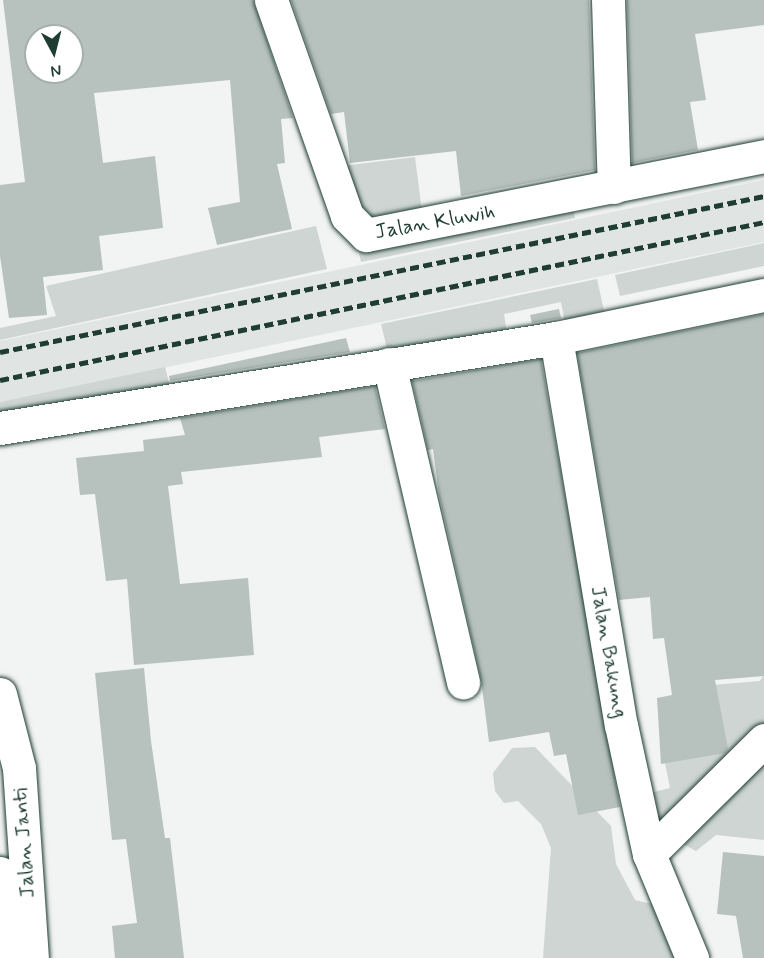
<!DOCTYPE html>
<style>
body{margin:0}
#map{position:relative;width:764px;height:958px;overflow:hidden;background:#f2f3f3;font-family:Mynerve,sans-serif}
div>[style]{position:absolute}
.built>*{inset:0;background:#e0e4e3}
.green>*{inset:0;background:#ced5d3}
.building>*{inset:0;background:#b7c1bd}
.roads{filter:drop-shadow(0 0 2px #1f3d34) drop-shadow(0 0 2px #1f3d34)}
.minor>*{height:33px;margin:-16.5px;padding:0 16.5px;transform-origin:16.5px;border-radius:16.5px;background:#fff}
.highway>*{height:33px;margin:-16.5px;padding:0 16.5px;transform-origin:16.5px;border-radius:16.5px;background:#fff}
.rail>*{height:4.5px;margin-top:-2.25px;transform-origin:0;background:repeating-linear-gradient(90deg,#1f3d34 0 9px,transparent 0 13.5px)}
span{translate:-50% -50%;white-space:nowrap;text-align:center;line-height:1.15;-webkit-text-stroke:6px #fff;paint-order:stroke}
.street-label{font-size:21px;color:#1f3d34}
.north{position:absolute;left:24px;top:24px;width:60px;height:60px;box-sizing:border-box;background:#fff;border:2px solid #a5b1ae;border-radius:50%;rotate:173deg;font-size:16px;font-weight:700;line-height:24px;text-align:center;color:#1f3d34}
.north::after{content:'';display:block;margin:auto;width:21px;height:27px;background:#1f3d34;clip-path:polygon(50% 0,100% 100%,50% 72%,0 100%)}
</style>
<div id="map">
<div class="built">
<i style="clip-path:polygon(764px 180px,764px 242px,0 402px,0 341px)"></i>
</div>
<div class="green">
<i style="clip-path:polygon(415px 157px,422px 212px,363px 223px,342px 166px)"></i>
<i style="clip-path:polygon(572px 204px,575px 218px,361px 262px,358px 248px)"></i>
<i style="clip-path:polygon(316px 226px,327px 269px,0 340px,0 328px,56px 316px,46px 286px)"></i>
<i style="clip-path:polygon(764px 243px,764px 266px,620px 296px,615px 275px)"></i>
<i style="clip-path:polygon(597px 279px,605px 315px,565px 323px,561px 302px,504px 314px,507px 334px,389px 357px,381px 324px)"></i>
<i style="clip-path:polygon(165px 367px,172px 395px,0 424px,0 402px)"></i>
<i style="clip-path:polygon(764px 674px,764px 840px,716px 835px,696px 851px,652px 828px,646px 794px,670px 788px,660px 738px,701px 686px,760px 681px)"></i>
<i style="clip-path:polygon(535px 747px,611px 826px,616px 864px,635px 900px,652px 904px,681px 958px,543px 958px,551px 848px,541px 824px,518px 801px,504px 803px,495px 791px,493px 773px,512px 748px)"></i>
</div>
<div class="building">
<i style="clip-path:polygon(evenodd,3px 0,253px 0,293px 118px,281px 119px,285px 163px,277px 164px,292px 229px,217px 245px,208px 208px,240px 202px,230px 80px,94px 93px,103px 163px,155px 156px,163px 228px,99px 236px,103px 270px,43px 277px,47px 315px,9px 318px,0 256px,0 185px,25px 182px,3px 0,36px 36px,72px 36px,72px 72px,36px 72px,36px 36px)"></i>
<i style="clip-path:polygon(291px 0,589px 0,595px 170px,461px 196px,456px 151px,350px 163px,344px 112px,331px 114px)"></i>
<i style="clip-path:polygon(627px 0,764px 0,764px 25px,695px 34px,706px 100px,690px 102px,698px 150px,632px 163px)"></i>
<i style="clip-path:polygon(559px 309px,561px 318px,532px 323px,530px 315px)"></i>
<i style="clip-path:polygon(764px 314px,764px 676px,715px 680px,728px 749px,725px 753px,661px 764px,657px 698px,672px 695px,664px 638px,653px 639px,650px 597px,619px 600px,577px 353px)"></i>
<i style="clip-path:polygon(346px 338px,350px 352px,170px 381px,169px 376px)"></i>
<i style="clip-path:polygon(541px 359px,620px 807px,578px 815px,566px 754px,554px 756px,549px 732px,489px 742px,481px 679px,439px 495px,433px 449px,428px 450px,412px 381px)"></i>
<i style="clip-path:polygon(375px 386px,385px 429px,319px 437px,322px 457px,181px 472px,183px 484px,168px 486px,180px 584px,248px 578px,254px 655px,134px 665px,127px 579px,106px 581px,95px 494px,80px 495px,76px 458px,144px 451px,143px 440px,185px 435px,180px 418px)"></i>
<i style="clip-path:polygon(144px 668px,151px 741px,165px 838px,170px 838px,184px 958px,115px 958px,112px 926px,137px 923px,126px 839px,112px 840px,95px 673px)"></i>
<i style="clip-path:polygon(723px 852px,764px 856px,764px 958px,743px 958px,736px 916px,717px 914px)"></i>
</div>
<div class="roads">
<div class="minor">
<i style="left:271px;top:0;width:229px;rotate:70.6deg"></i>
<i style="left:347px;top:216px;width:27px;rotate:45deg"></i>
<i style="left:366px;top:235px;width:406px;rotate:-11.2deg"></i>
<i style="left:608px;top:0;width:187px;rotate:88.2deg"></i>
<i style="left:556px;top:338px;width:392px;rotate:80.5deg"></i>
<i style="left:621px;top:725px;width:132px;rotate:77.8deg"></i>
<i style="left:649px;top:854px;width:113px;rotate:67.5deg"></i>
<i style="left:389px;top:364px;width:327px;rotate:76.9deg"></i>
<i style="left:0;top:428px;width:563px;rotate:-9.19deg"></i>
<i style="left:556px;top:338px;width:212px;rotate:-11.7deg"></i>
<i style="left:0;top:694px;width:76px;rotate:75.6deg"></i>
<i style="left:19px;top:768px;width:190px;rotate:86.1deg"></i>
<i style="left:649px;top:854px;width:162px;rotate:-44.7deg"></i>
</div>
<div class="highway">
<i style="left:0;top:873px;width:85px;rotate:86.6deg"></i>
</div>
</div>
<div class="rail">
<i style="left:0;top:352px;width:780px;rotate:-11.54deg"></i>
<i style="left:0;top:380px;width:780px;rotate:-11.68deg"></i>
</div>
<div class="street-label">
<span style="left:435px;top:222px;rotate:-10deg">Jalan Kluwih</span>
<span style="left:609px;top:652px;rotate:80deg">Jalan Bakung</span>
<span style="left:24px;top:843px;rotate:-94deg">Jalan Janti</span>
</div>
<div class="north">N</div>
</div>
